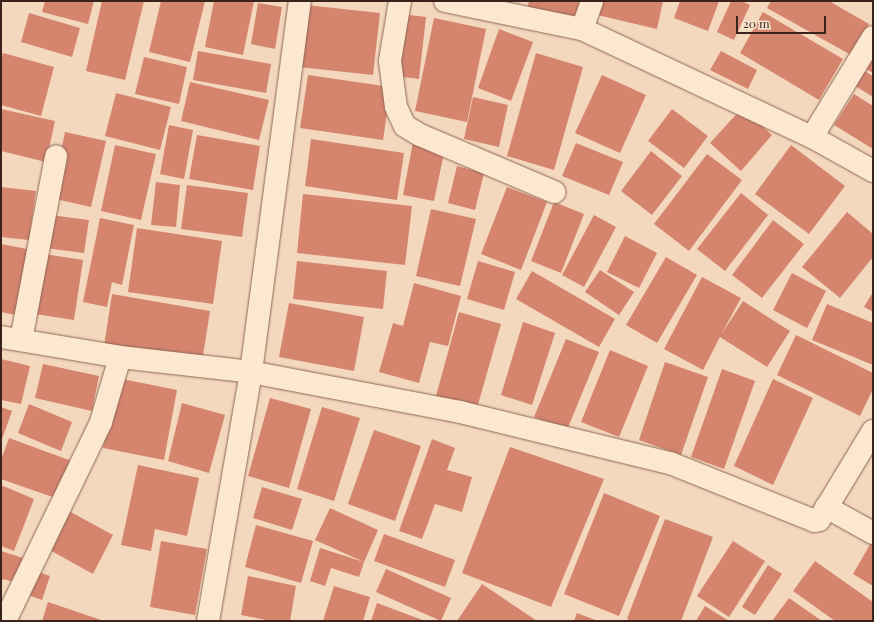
<!DOCTYPE html>
<style>
body{margin:0}
#map{position:relative;width:874px;height:622px;overflow:hidden;background:#f3d8bd;font-family:"Playfair Display",serif}
div>[style]{position:absolute}
.building>*{inset:0;background:#d5846e}
.roads{filter:drop-shadow(0 0 1px #8c6654) drop-shadow(0 0 1px #8c6654)}
.minor>*{height:22px;margin:-11px;padding:0 11px;transform-origin:11px;border-radius:11px;background:#fce7d1}
span{translate:-50% -50%;white-space:nowrap;text-align:center;line-height:1.15;-webkit-text-stroke:4px #f9e4cd;paint-order:stroke}
.frame{position:absolute;inset:0;border:2px solid #3a231a;pointer-events:none}
.scale{position:absolute;left:736px;top:16px;width:90px;height:18px;box-sizing:border-box;border:2px solid #3a231a;border-top:0;padding-left:5px;font-size:12px;line-height:14px;white-space:nowrap;color:#3a231a;-webkit-text-stroke:3px #f9e4cd;paint-order:stroke}
</style>
<div id="map">
<div class="building">
<i style="clip-path:polygon(45px 1px,94px 1px,88px 24px,42px 12px)"></i>
<i style="clip-path:polygon(102px 1px,144px 1px,125px 80px,86px 71px)"></i>
<i style="clip-path:polygon(161px 1px,205px 1px,190px 62px,149px 52px)"></i>
<i style="clip-path:polygon(214px 1px,254px 1px,243px 55px,205px 47px)"></i>
<i style="clip-path:polygon(529px 1px,579px 1px,576px 19px,527px 10px)"></i>
<i style="clip-path:polygon(596px 1px,663px 1px,657px 29px,593px 14px)"></i>
<i style="clip-path:polygon(680px 1px,719px 1px,708px 31px,674px 18px)"></i>
<i style="clip-path:polygon(731px 1px,742px 1px,750px 5px,734px 40px,717px 32px)"></i>
<i style="clip-path:polygon(771px 1px,829px 1px,869px 24px,851px 55px,767px 8px)"></i>
<i style="clip-path:polygon(258px 3px,282px 7px,275px 49px,251px 44px)"></i>
<i style="clip-path:polygon(306px 5px,380px 13px,373px 75px,299px 67px)"></i>
<i style="clip-path:polygon(763px 12px,843px 59px,819px 100px,740px 53px)"></i>
<i style="clip-path:polygon(29px 13px,80px 28px,72px 57px,21px 42px)"></i>
<i style="clip-path:polygon(402px 14px,426px 17px,419px 79px,394px 76px)"></i>
<i style="clip-path:polygon(434px 18px,486px 29px,467px 122px,415px 111px)"></i>
<i style="clip-path:polygon(499px 29px,533px 42px,511px 101px,478px 88px)"></i>
<i style="clip-path:polygon(198px 51px,271px 64px,266px 93px,193px 80px)"></i>
<i style="clip-path:polygon(721px 51px,757px 70px,748px 89px,710px 70px)"></i>
<i style="clip-path:polygon(873px 51px,873px 73px,863px 67px)"></i>
<i style="clip-path:polygon(3px 53px,54px 67px,41px 116px,1px 105px,1px 61px)"></i>
<i style="clip-path:polygon(536px 53px,583px 67px,554px 170px,507px 156px)"></i>
<i style="clip-path:polygon(144px 57px,187px 67px,179px 104px,135px 94px)"></i>
<i style="clip-path:polygon(861px 69px,873px 76px,873px 97px,852px 84px)"></i>
<i style="clip-path:polygon(308px 75px,391px 87px,383px 140px,300px 128px)"></i>
<i style="clip-path:polygon(602px 75px,646px 95px,620px 153px,575px 133px)"></i>
<i style="clip-path:polygon(190px 82px,269px 100px,259px 140px,181px 121px)"></i>
<i style="clip-path:polygon(116px 93px,171px 107px,160px 150px,105px 136px)"></i>
<i style="clip-path:polygon(854px 94px,873px 106px,873px 149px,834px 125px)"></i>
<i style="clip-path:polygon(473px 97px,508px 105px,499px 147px,464px 139px)"></i>
<i style="clip-path:polygon(742px 108px,772px 135px,741px 171px,710px 143px)"></i>
<i style="clip-path:polygon(1px 109px,55px 121px,46px 162px,1px 151px)"></i>
<i style="clip-path:polygon(672px 109px,708px 136px,684px 168px,648px 141px)"></i>
<i style="clip-path:polygon(169px 125px,193px 130px,184px 179px,160px 174px)"></i>
<i style="clip-path:polygon(65px 132px,106px 141px,91px 207px,51px 198px)"></i>
<i style="clip-path:polygon(197px 135px,260px 146px,253px 190px,189px 179px)"></i>
<i style="clip-path:polygon(311px 139px,404px 153px,397px 200px,305px 186px)"></i>
<i style="clip-path:polygon(413px 142px,445px 148px,434px 201px,403px 195px)"></i>
<i style="clip-path:polygon(576px 143px,623px 162px,609px 195px,562px 176px)"></i>
<i style="clip-path:polygon(115px 145px,156px 154px,141px 220px,101px 211px)"></i>
<i style="clip-path:polygon(791px 145px,845px 186px,809px 234px,755px 194px)"></i>
<i style="clip-path:polygon(651px 151px,682px 176px,652px 215px,621px 191px)"></i>
<i style="clip-path:polygon(707px 154px,742px 180px,689px 251px,654px 224px)"></i>
<i style="clip-path:polygon(457px 166px,484px 173px,475px 210px,448px 203px)"></i>
<i style="clip-path:polygon(156px 182px,180px 185px,176px 227px,151px 225px)"></i>
<i style="clip-path:polygon(187px 185px,248px 193px,242px 237px,181px 229px)"></i>
<i style="clip-path:polygon(1px 187px,36px 191px,29px 240px,1px 237px)"></i>
<i style="clip-path:polygon(507px 187px,547px 202px,521px 270px,481px 254px)"></i>
<i style="clip-path:polygon(741px 193px,768px 215px,725px 271px,697px 249px)"></i>
<i style="clip-path:polygon(303px 194px,412px 206px,405px 265px,297px 253px)"></i>
<i style="clip-path:polygon(554px 202px,584px 214px,561px 273px,531px 261px)"></i>
<i style="clip-path:polygon(431px 209px,476px 219px,460px 286px,416px 276px)"></i>
<i style="clip-path:polygon(847px 212px,873px 234px,873px 257px,840px 298px,802px 267px)"></i>
<i style="clip-path:polygon(50px 215px,89px 220px,84px 253px,45px 248px)"></i>
<i style="clip-path:polygon(594px 215px,616px 227px,584px 287px,562px 275px)"></i>
<i style="clip-path:polygon(100px 218px,134px 225px,122px 285px,112px 282px,107px 307px,83px 302px)"></i>
<i style="clip-path:polygon(773px 220px,804px 244px,762px 298px,732px 275px)"></i>
<i style="clip-path:polygon(137px 228px,222px 241px,213px 304px,128px 292px)"></i>
<i style="clip-path:polygon(625px 236px,657px 253px,639px 288px,607px 272px)"></i>
<i style="clip-path:polygon(1px 244px,27px 249px,16px 315px,1px 312px)"></i>
<i style="clip-path:polygon(44px 254px,83px 260px,74px 320px,35px 314px)"></i>
<i style="clip-path:polygon(666px 257px,697px 275px,657px 343px,626px 325px)"></i>
<i style="clip-path:polygon(297px 261px,387px 271px,383px 309px,293px 299px)"></i>
<i style="clip-path:polygon(478px 261px,515px 272px,504px 310px,467px 299px)"></i>
<i style="clip-path:polygon(600px 270px,634px 292px,619px 315px,585px 292px)"></i>
<i style="clip-path:polygon(532px 271px,615px 319px,599px 347px,516px 299px)"></i>
<i style="clip-path:polygon(792px 273px,826px 291px,807px 328px,773px 310px)"></i>
<i style="clip-path:polygon(702px 277px,741px 298px,721px 335px,743px 301px,790px 331px,767px 367px,720px 337px,703px 370px,664px 349px)"></i>
<i style="clip-path:polygon(414px 283px,461px 296px,448px 346px,430px 342px,419px 383px,379px 372px,393px 323px,403px 326px)"></i>
<i style="clip-path:polygon(873px 292px,873px 312px,864px 307px)"></i>
<i style="clip-path:polygon(112px 294px,210px 311px,202px 362px,104px 346px)"></i>
<i style="clip-path:polygon(289px 303px,364px 317px,354px 371px,279px 357px)"></i>
<i style="clip-path:polygon(827px 304px,873px 323px,873px 365px,812px 340px)"></i>
<i style="clip-path:polygon(459px 312px,501px 324px,477px 408px,436px 396px)"></i>
<i style="clip-path:polygon(523px 322px,555px 333px,532px 405px,501px 395px)"></i>
<i style="clip-path:polygon(796px 335px,873px 373px,873px 389px,860px 416px,777px 375px)"></i>
<i style="clip-path:polygon(566px 339px,599px 352px,567px 430px,534px 417px)"></i>
<i style="clip-path:polygon(610px 350px,648px 366px,619px 437px,581px 422px)"></i>
<i style="clip-path:polygon(1px 359px,30px 366px,21px 404px,1px 400px)"></i>
<i style="clip-path:polygon(665px 362px,708px 377px,681px 455px,639px 440px)"></i>
<i style="clip-path:polygon(43px 364px,99px 376px,92px 411px,35px 398px)"></i>
<i style="clip-path:polygon(722px 369px,755px 381px,724px 469px,691px 457px)"></i>
<i style="clip-path:polygon(117px 378px,177px 390px,164px 460px,103px 448px)"></i>
<i style="clip-path:polygon(773px 379px,813px 398px,773px 485px,734px 466px)"></i>
<i style="clip-path:polygon(270px 398px,311px 409px,289px 488px,248px 476px)"></i>
<i style="clip-path:polygon(182px 403px,225px 415px,209px 473px,168px 461px)"></i>
<i style="clip-path:polygon(29px 404px,72px 422px,61px 451px,18px 433px)"></i>
<i style="clip-path:polygon(1px 407px,12px 411px,1px 442px)"></i>
<i style="clip-path:polygon(322px 407px,360px 418px,334px 501px,297px 489px)"></i>
<i style="clip-path:polygon(374px 430px,421px 446px,395px 521px,348px 504px)"></i>
<i style="clip-path:polygon(9px 438px,77px 463px,64px 501px,1px 479px,1px 460px)"></i>
<i style="clip-path:polygon(432px 439px,455px 448px,447px 470px,472px 477px,462px 512px,435px 504px,422px 539px,399px 531px)"></i>
<i style="clip-path:polygon(510px 447px,604px 479px,551px 607px,462px 573px)"></i>
<i style="clip-path:polygon(138px 465px,199px 478px,187px 536px,155px 529px,151px 551px,121px 545px)"></i>
<i style="clip-path:polygon(1px 485px,34px 499px,14px 551px,1px 546px)"></i>
<i style="clip-path:polygon(262px 487px,302px 499px,292px 530px,253px 518px)"></i>
<i style="clip-path:polygon(604px 493px,660px 516px,619px 616px,564px 594px)"></i>
<i style="clip-path:polygon(330px 508px,378px 530px,364px 562px,315px 540px)"></i>
<i style="clip-path:polygon(67px 510px,113px 535px,93px 574px,46px 548px)"></i>
<i style="clip-path:polygon(665px 519px,713px 537px,681px 621px,631px 621px,627px 619px)"></i>
<i style="clip-path:polygon(256px 525px,313px 541px,301px 583px,245px 567px)"></i>
<i style="clip-path:polygon(384px 534px,455px 560px,445px 587px,374px 561px)"></i>
<i style="clip-path:polygon(161px 541px,207px 549px,195px 615px,150px 607px)"></i>
<i style="clip-path:polygon(733px 541px,765px 561px,729px 617px,697px 596px)"></i>
<i style="clip-path:polygon(872px 541px,873px 541px,873px 586px,853px 574px)"></i>
<i style="clip-path:polygon(320px 548px,364px 562px,359px 577px,331px 568px,325px 586px,310px 581px)"></i>
<i style="clip-path:polygon(1px 551px,23px 558px,14px 582px,3px 579px,1px 584px)"></i>
<i style="clip-path:polygon(815px 561px,873px 602px,873px 621px,835px 621px,793px 591px)"></i>
<i style="clip-path:polygon(768px 565px,782px 574px,755px 615px,742px 607px)"></i>
<i style="clip-path:polygon(386px 569px,451px 598px,441px 621px,376px 592px)"></i>
<i style="clip-path:polygon(33px 570px,50px 576px,42px 600px,25px 594px)"></i>
<i style="clip-path:polygon(248px 576px,296px 586px,290px 621px,271px 621px,241px 615px)"></i>
<i style="clip-path:polygon(482px 584px,537px 621px,457px 621px)"></i>
<i style="clip-path:polygon(334px 586px,370px 597px,363px 621px,323px 621px)"></i>
<i style="clip-path:polygon(789px 598px,822px 621px,772px 621px)"></i>
<i style="clip-path:polygon(48px 602px,104px 621px,42px 621px)"></i>
<i style="clip-path:polygon(377px 603px,425px 621px,371px 621px)"></i>
<i style="clip-path:polygon(705px 606px,729px 621px,696px 621px)"></i>
<i style="clip-path:polygon(577px 613px,598px 621px,574px 621px)"></i>
</div>
<div class="roads">
<div class="minor">
<i style="left:400px;top:1px;width:61px;rotate:99.5deg"></i>
<i style="left:390px;top:61px;width:46px;rotate:82.6deg"></i>
<i style="left:396px;top:107px;width:21px;rotate:65deg"></i>
<i style="left:405px;top:126px;width:17px;rotate:31deg"></i>
<i style="left:420px;top:135px;width:146px;rotate:23deg"></i>
<i style="left:445px;top:1px;width:140px;rotate:11.6deg"></i>
<i style="left:582px;top:29px;width:254px;rotate:25.2deg"></i>
<i style="left:812px;top:137px;width:70px;rotate:29.1deg"></i>
<i style="left:582px;top:29px;width:30px;rotate:-70deg"></i>
<i style="left:812px;top:137px;width:117px;rotate:-58.6deg"></i>
<i style="left:1px;top:337px;width:121px;rotate:9.5deg"></i>
<i style="left:120px;top:357px;width:132px;rotate:6.5deg"></i>
<i style="left:251px;top:372px;width:213px;rotate:10.8deg"></i>
<i style="left:460px;top:412px;width:216px;rotate:13.7deg"></i>
<i style="left:670px;top:463px;width:156px;rotate:21.8deg"></i>
<i style="left:815px;top:521px;width:4px;rotate:-14deg"></i>
<i style="left:819px;top:520px;width:104px;rotate:-58.8deg"></i>
<i style="left:21px;top:340px;width:187px;rotate:-79.2deg"></i>
<i style="left:826px;top:507px;width:54px;rotate:29deg"></i>
<i style="left:5px;top:621px;width:221px;rotate:-64.2deg"></i>
<i style="left:101px;top:422px;width:68px;rotate:-73.7deg"></i>
<i style="left:208px;top:621px;width:253px;rotate:-80.2deg"></i>
<i style="left:251px;top:372px;width:374px;rotate:-82.5deg"></i>
</div>
</div>
<div class="frame"></div>
<div class="scale">20 m</div>
</div>
